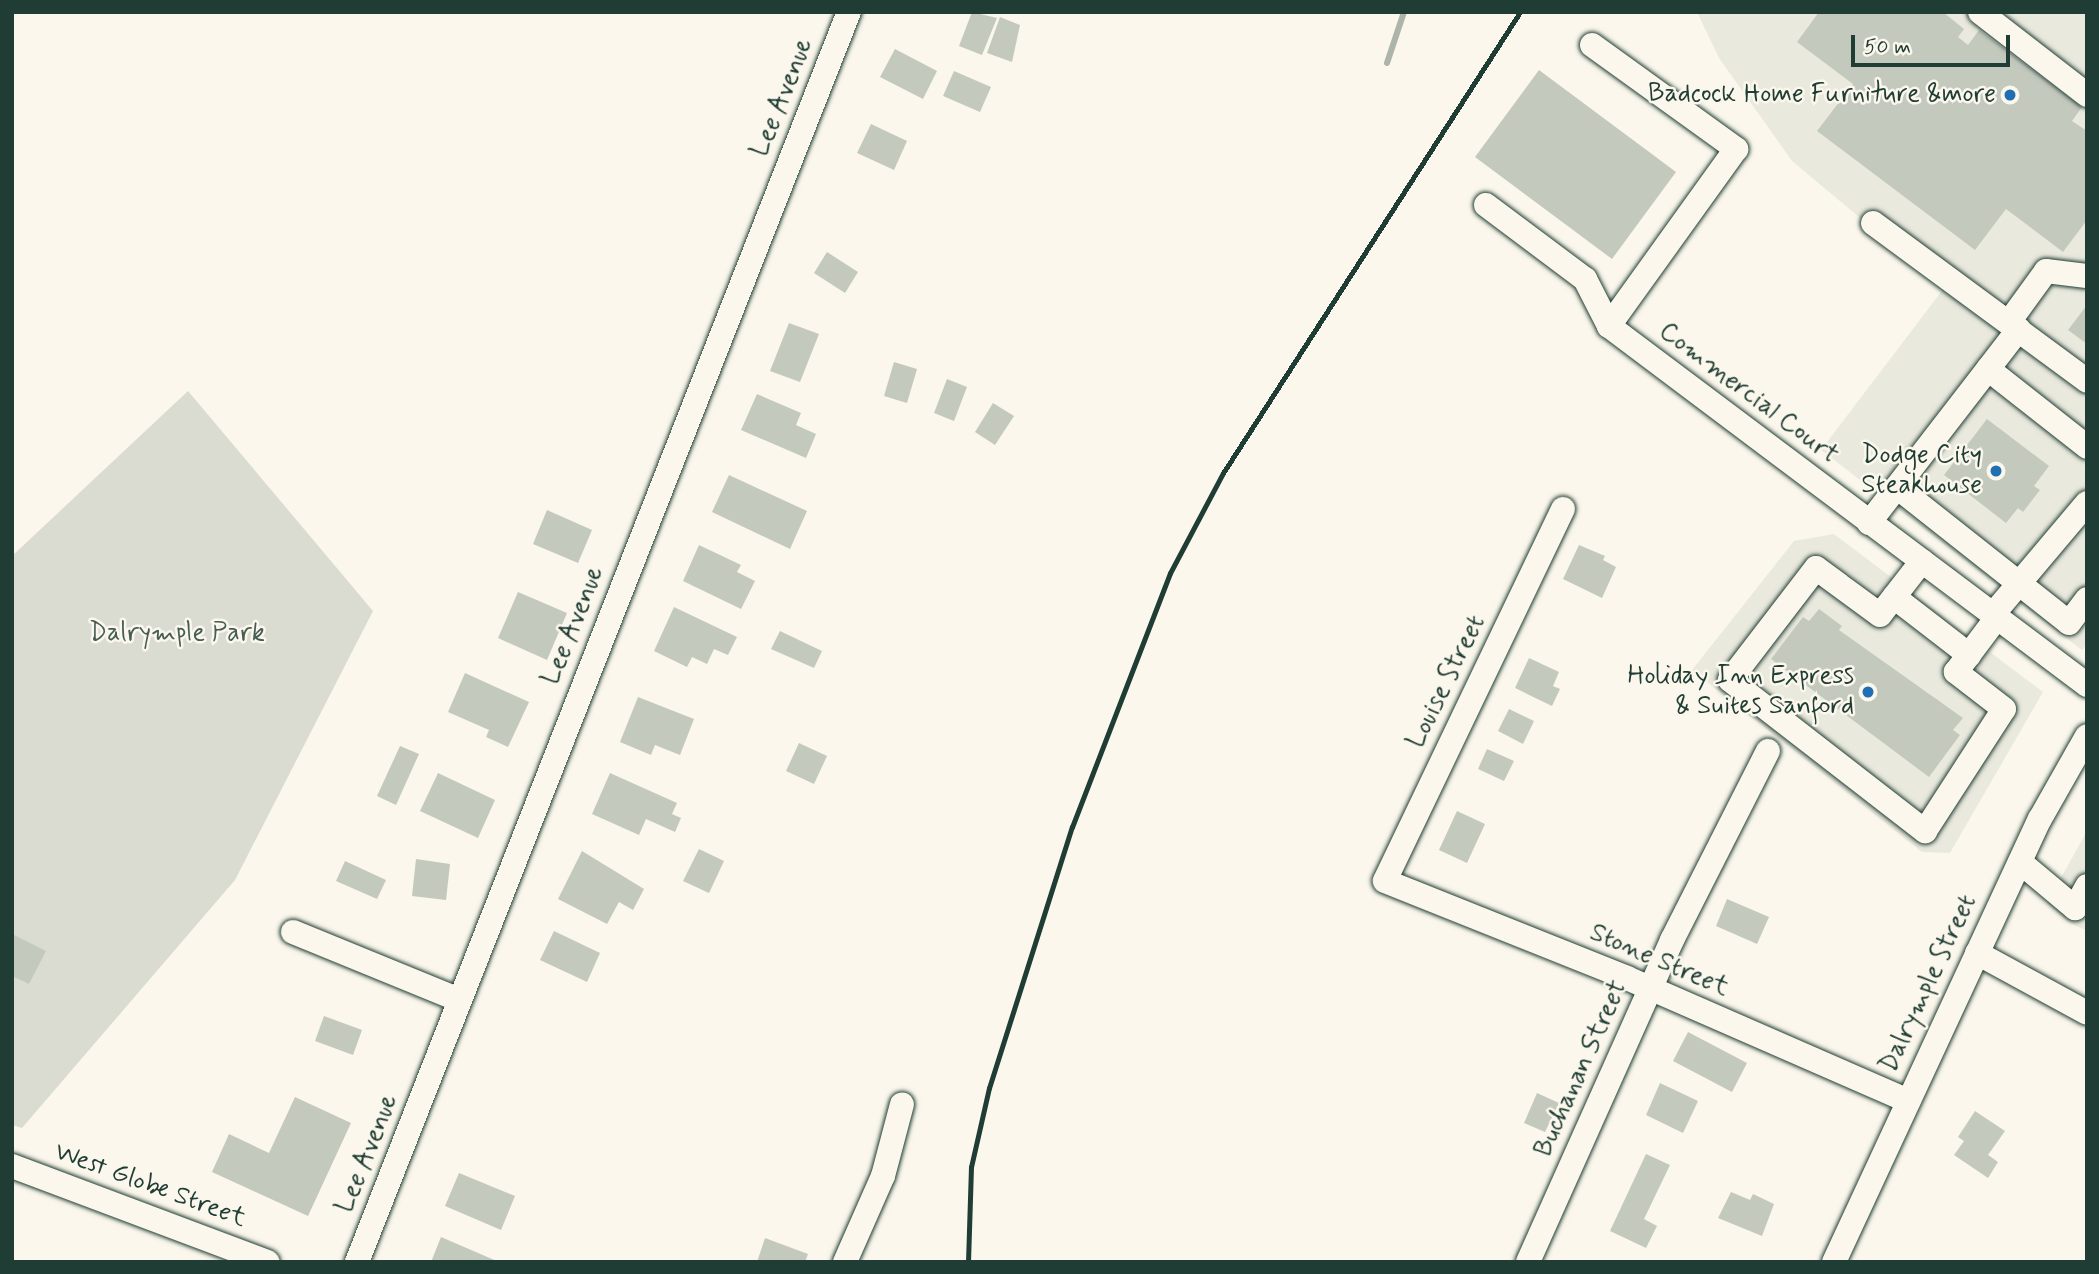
<!DOCTYPE html>
<style>
body{margin:0}
#map{position:relative;width:2099px;height:1274px;overflow:hidden;background:#fbf7ec;font-family:Mynerve,sans-serif}
div>[style]{position:absolute}
.built>*{inset:0;background:#eae9de}
.green>*{inset:0;background:#dbdcd1}
.stream>*{height:6px;margin:-3px;padding:0 3px;transform-origin:3px;border-radius:3px;background:#adb4aa}
.building>*{inset:0;background:#c4c9be}
.roads{filter:drop-shadow(0 0 2px #1f3d34) drop-shadow(0 0 2px #1f3d34)}
.minor>*{height:24px;margin:-12px;padding:0 12px;transform-origin:12px;border-radius:12px;background:#fbf7ec}
.rail>*{height:5px;margin:-2.5px;padding:0 2.5px;transform-origin:2.5px;border-radius:2.5px;background:#1f3d34}
.dots>*{width:19px;height:19px;translate:-50% -50%;box-sizing:border-box;border:4px solid #fbf7ec;border-radius:50%}
span{translate:-50% -50%;white-space:nowrap;text-align:center;line-height:1.15;-webkit-text-stroke:5px #fbf7ec;paint-order:stroke}
.poi-label{font-size:26px;color:#1f3d34}
.right{translate:-100% -50%;text-align:right}
.street-label{font-size:26px;color:#1f3d34}
.park-label{font-size:26px;color:#455d53}
.frame{position:absolute;inset:0;border:14px solid #1f3d34;pointer-events:none}
.scale{position:absolute;left:1851px;top:35px;width:159px;height:32px;box-sizing:border-box;border:4px solid #1f3d34;border-top:0;padding-left:9px;font-size:21px;line-height:24px;white-space:nowrap;color:#1f3d34;-webkit-text-stroke:5px #fbf7ec;paint-order:stroke}
</style>
<div id="map">
<div class="built">
<i style="clip-path:polygon(1697px 12px,2087px 12px,2087px 644px,2082px 650px,1821px 450px,1944px 288px,1792px 161px,1719px 58px)"></i>
<i style="clip-path:polygon(1834px 534px,2043px 692px,1950px 853px,1922px 852px,1692px 670px,1794px 541px)"></i>
<i style="clip-path:polygon(2087px 831px,2087px 931px,2068px 922px,2047px 903px)"></i>
</div>
<div class="green">
<i style="clip-path:polygon(188px 391px,373px 611px,235px 880px,22px 1128px,12px 1125px,12px 556px)"></i>
</div>
<div class="stream">
<i style="left:1387px;top:63px;width:54px;rotate:-71.6deg"></i>
</div>
<div class="building">
<i style="clip-path:polygon(972px 12px,997px 18px,982px 55px,959px 46px)"></i>
<i style="clip-path:polygon(1819px 12px,1943px 12px,1964px 29px,1958px 37px,1968px 45px,1979px 30px,2082px 107px,2072px 121px,2087px 131px,2087px 220px,2063px 252px,2006px 209px,1975px 250px,1817px 131px,1853px 84px,1797px 42px)"></i>
<i style="clip-path:polygon(1000px 17px,1020px 25px,1012px 62px,987px 53px)"></i>
<i style="clip-path:polygon(895px 49px,937px 71px,923px 99px,880px 77px)"></i>
<i style="clip-path:polygon(1539px 70px,1676px 172px,1612px 259px,1475px 157px)"></i>
<i style="clip-path:polygon(954px 71px,991px 87px,980px 112px,943px 96px)"></i>
<i style="clip-path:polygon(871px 124px,907px 141px,894px 170px,857px 153px)"></i>
<i style="clip-path:polygon(827px 252px,858px 272px,845px 293px,814px 273px)"></i>
<i style="clip-path:polygon(2087px 305px,2087px 344px,2068px 330px)"></i>
<i style="clip-path:polygon(789px 323px,819px 334px,800px 382px,770px 371px)"></i>
<i style="clip-path:polygon(894px 362px,917px 369px,907px 403px,884px 396px)"></i>
<i style="clip-path:polygon(947px 379px,967px 387px,954px 421px,934px 413px)"></i>
<i style="clip-path:polygon(757px 394px,801px 413px,796px 425px,816px 434px,806px 458px,741px 430px)"></i>
<i style="clip-path:polygon(993px 403px,1014px 416px,995px 445px,975px 432px)"></i>
<i style="clip-path:polygon(1987px 419px,2049px 466px,2034px 486px,2040px 490px,2023px 512px,2018px 508px,2006px 523px,1944px 475px)"></i>
<i style="clip-path:polygon(729px 475px,807px 511px,790px 549px,712px 512px)"></i>
<i style="clip-path:polygon(547px 510px,592px 530px,578px 563px,533px 544px)"></i>
<i style="clip-path:polygon(699px 545px,741px 565px,737px 572px,755px 581px,741px 609px,683px 581px)"></i>
<i style="clip-path:polygon(1579px 545px,1605px 556px,1603px 560px,1616px 567px,1602px 598px,1563px 579px)"></i>
<i style="clip-path:polygon(518px 592px,567px 613px,547px 660px,498px 638px)"></i>
<i style="clip-path:polygon(674px 607px,737px 637px,728px 655px,714px 649px,707px 664px,692px 657px,687px 667px,654px 651px)"></i>
<i style="clip-path:polygon(1819px 609px,1842px 626px,1839px 630px,1963px 718px,1953px 730px,1960px 735px,1929px 777px,1771px 659px,1803px 617px,1809px 621px)"></i>
<i style="clip-path:polygon(780px 631px,822px 651px,814px 668px,771px 649px)"></i>
<i style="clip-path:polygon(1529px 658px,1559px 672px,1553px 686px,1560px 689px,1552px 706px,1515px 688px)"></i>
<i style="clip-path:polygon(465px 673px,529px 702px,508px 747px,486px 737px,489px 730px,448px 712px)"></i>
<i style="clip-path:polygon(638px 697px,694px 719px,680px 755px,655px 745px,651px 755px,620px 742px)"></i>
<i style="clip-path:polygon(1509px 709px,1534px 721px,1523px 744px,1498px 731px)"></i>
<i style="clip-path:polygon(799px 743px,827px 756px,814px 784px,786px 771px)"></i>
<i style="clip-path:polygon(400px 746px,419px 754px,396px 805px,377px 796px)"></i>
<i style="clip-path:polygon(1487px 749px,1514px 761px,1504px 781px,1478px 769px)"></i>
<i style="clip-path:polygon(438px 773px,495px 800px,478px 838px,420px 811px)"></i>
<i style="clip-path:polygon(610px 773px,677px 803px,672px 814px,681px 818px,675px 832px,646px 819px,639px 835px,592px 814px)"></i>
<i style="clip-path:polygon(1457px 811px,1485px 824px,1467px 863px,1439px 850px)"></i>
<i style="clip-path:polygon(699px 849px,724px 861px,709px 893px,683px 881px)"></i>
<i style="clip-path:polygon(582px 851px,644px 889px,633px 910px,619px 902px,607px 924px,558px 899px)"></i>
<i style="clip-path:polygon(416px 859px,450px 864px,446px 900px,412px 896px)"></i>
<i style="clip-path:polygon(345px 861px,386px 880px,377px 899px,336px 881px)"></i>
<i style="clip-path:polygon(1727px 899px,1769px 917px,1757px 944px,1716px 926px)"></i>
<i style="clip-path:polygon(554px 931px,600px 953px,587px 982px,540px 960px)"></i>
<i style="clip-path:polygon(12px 934px,46px 951px,29px 984px,12px 976px)"></i>
<i style="clip-path:polygon(324px 1016px,362px 1030px,353px 1055px,315px 1041px)"></i>
<i style="clip-path:polygon(1688px 1032px,1747px 1063px,1732px 1092px,1673px 1061px)"></i>
<i style="clip-path:polygon(1660px 1083px,1698px 1101px,1683px 1133px,1646px 1115px)"></i>
<i style="clip-path:polygon(1537px 1093px,1559px 1103px,1545px 1132px,1524px 1123px)"></i>
<i style="clip-path:polygon(295px 1097px,351px 1123px,308px 1216px,212px 1172px,229px 1134px,269px 1153px)"></i>
<i style="clip-path:polygon(1975px 1111px,2005px 1131px,1988px 1155px,1998px 1162px,1988px 1178px,1954px 1155px,1964px 1141px,1958px 1137px)"></i>
<i style="clip-path:polygon(1646px 1154px,1670px 1165px,1644px 1219px,1657px 1226px,1646px 1248px,1610px 1231px)"></i>
<i style="clip-path:polygon(459px 1173px,515px 1196px,501px 1230px,445px 1206px)"></i>
<i style="clip-path:polygon(1731px 1192px,1750px 1200px,1753px 1194px,1774px 1204px,1762px 1236px,1718px 1218px)"></i>
<i style="clip-path:polygon(441px 1237px,499px 1262px,431px 1262px)"></i>
<i style="clip-path:polygon(765px 1238px,808px 1254px,805px 1262px,757px 1262px)"></i>
</div>
<div class="roads">
<div class="minor">
<i style="left:1980px;top:12px;width:135px;rotate:37.8deg"></i>
<i style="left:1592px;top:45px;width:178px;rotate:35.8deg"></i>
<i style="left:1736px;top:149px;width:218px;rotate:125.7deg"></i>
<i style="left:1486px;top:205px;width:124px;rotate:36.8deg"></i>
<i style="left:1585px;top:279px;width:53px;rotate:62.9deg"></i>
<i style="left:1609px;top:326px;width:598px;rotate:36.91deg"></i>
<i style="left:1873px;top:223px;width:266px;rotate:36.4deg"></i>
<i style="left:2009px;top:322px;width:63px;rotate:-54deg"></i>
<i style="left:2046px;top:271px;width:41px;rotate:7deg"></i>
<i style="left:1988px;top:369px;width:126px;rotate:38.2deg"></i>
<i style="left:1897px;top:487px;width:219px;rotate:38.3deg"></i>
<i style="left:2069px;top:623px;width:30px;rotate:-53deg"></i>
<i style="left:1563px;top:509px;width:412px;rotate:115.6deg"></i>
<i style="left:1385px;top:881px;width:261px;rotate:21.8deg"></i>
<i style="left:1627px;top:978px;width:307px;rotate:23.6deg"></i>
<i style="left:1869px;top:523px;width:245px;rotate:-52.3deg"></i>
<i style="left:1922px;top:561px;width:68px;rotate:127.9deg"></i>
<i style="left:1880px;top:615px;width:79px;rotate:-143.7deg"></i>
<i style="left:1816px;top:568px;width:141px;rotate:127.5deg"></i>
<i style="left:1730px;top:680px;width:247px;rotate:37.8deg"></i>
<i style="left:1925px;top:831px;width:145px;rotate:-57.1deg"></i>
<i style="left:2004px;top:709px;width:61px;rotate:-142.4deg"></i>
<i style="left:1956px;top:672px;width:70px;rotate:-53.1deg"></i>
<i style="left:1894px;top:597px;width:95px;rotate:37.7deg"></i>
<i style="left:1994px;top:613px;width:144px;rotate:-49.8deg"></i>
<i style="left:2020px;top:862px;width:72px;rotate:39.9deg"></i>
<i style="left:2075px;top:908px;width:25px;rotate:-61deg"></i>
<i style="left:293px;top:932px;width:180px;rotate:22.2deg"></i>
<i style="left:1977px;top:953px;width:125px;rotate:28.6deg"></i>
<i style="left:12px;top:1166px;width:273px;rotate:20.6deg"></i>
<i style="left:357px;top:1262px;width:1343px;rotate:-68.52deg"></i>
<i style="left:845px;top:1262px;width:94px;rotate:-66.2deg"></i>
<i style="left:883px;top:1176px;width:74px;rotate:-75.2deg"></i>
<i style="left:1528px;top:1262px;width:353px;rotate:-65.9deg"></i>
<i style="left:1672px;top:940px;width:212px;rotate:-63.1deg"></i>
<i style="left:1834px;top:1262px;width:489px;rotate:-65.1deg"></i>
<i style="left:2040px;top:819px;width:95px;rotate:-60.5deg"></i>
</div>
</div>
<div class="rail">
<i style="left:968px;top:1262px;width:95px;rotate:-88.2deg"></i>
<i style="left:971px;top:1167px;width:81px;rotate:-77.2deg"></i>
<i style="left:989px;top:1088px;width:274px;rotate:-72.4deg"></i>
<i style="left:1072px;top:827px;width:272px;rotate:-68.9deg"></i>
<i style="left:1170px;top:573px;width:113px;rotate:-62.1deg"></i>
<i style="left:1223px;top:473px;width:548px;rotate:-57.21deg"></i>
</div>
<div class="dots">
<i style="left:2010px;top:95px;background:#1f6fb2"></i>
<i style="left:1996px;top:471px;background:#1f6fb2"></i>
<i style="left:1868px;top:692px;background:#1f6fb2"></i>
</div>
<div class="poi-label">
<span class="right" style="left:1996px;top:95px">Badcock Home Furniture &amp;more</span>
<span class="right" style="left:1982px;top:471px">Dodge City<br>Steakhouse</span>
<span class="right" style="left:1854px;top:692px">Holiday Inn Express<br>&amp; Suites Sanford</span>
</div>
<div class="street-label">
<span style="left:783px;top:98px;rotate:-68deg">Lee Avenue</span>
<span style="left:1748px;top:394px;rotate:37deg">Commercial Court</span>
<span style="left:574px;top:626px;rotate:-68deg">Lee Avenue</span>
<span style="left:1447px;top:682px;rotate:-64deg">Louise Street</span>
<span style="left:1659px;top:961px;rotate:23deg">Stone Street</span>
<span style="left:1929px;top:984px;rotate:-65deg">Dalrymple Street</span>
<span style="left:1582px;top:1069px;rotate:-66deg">Buchanan Street</span>
<span style="left:368px;top:1154px;rotate:-68deg">Lee Avenue</span>
<span style="left:150px;top:1186px;rotate:20deg">West Globe Street</span>
</div>
<div class="park-label">
<span style="left:177px;top:634px">Dalrymple Park</span>
</div>
<div class="frame"></div>
<div class="scale">50 m</div>
</div>
